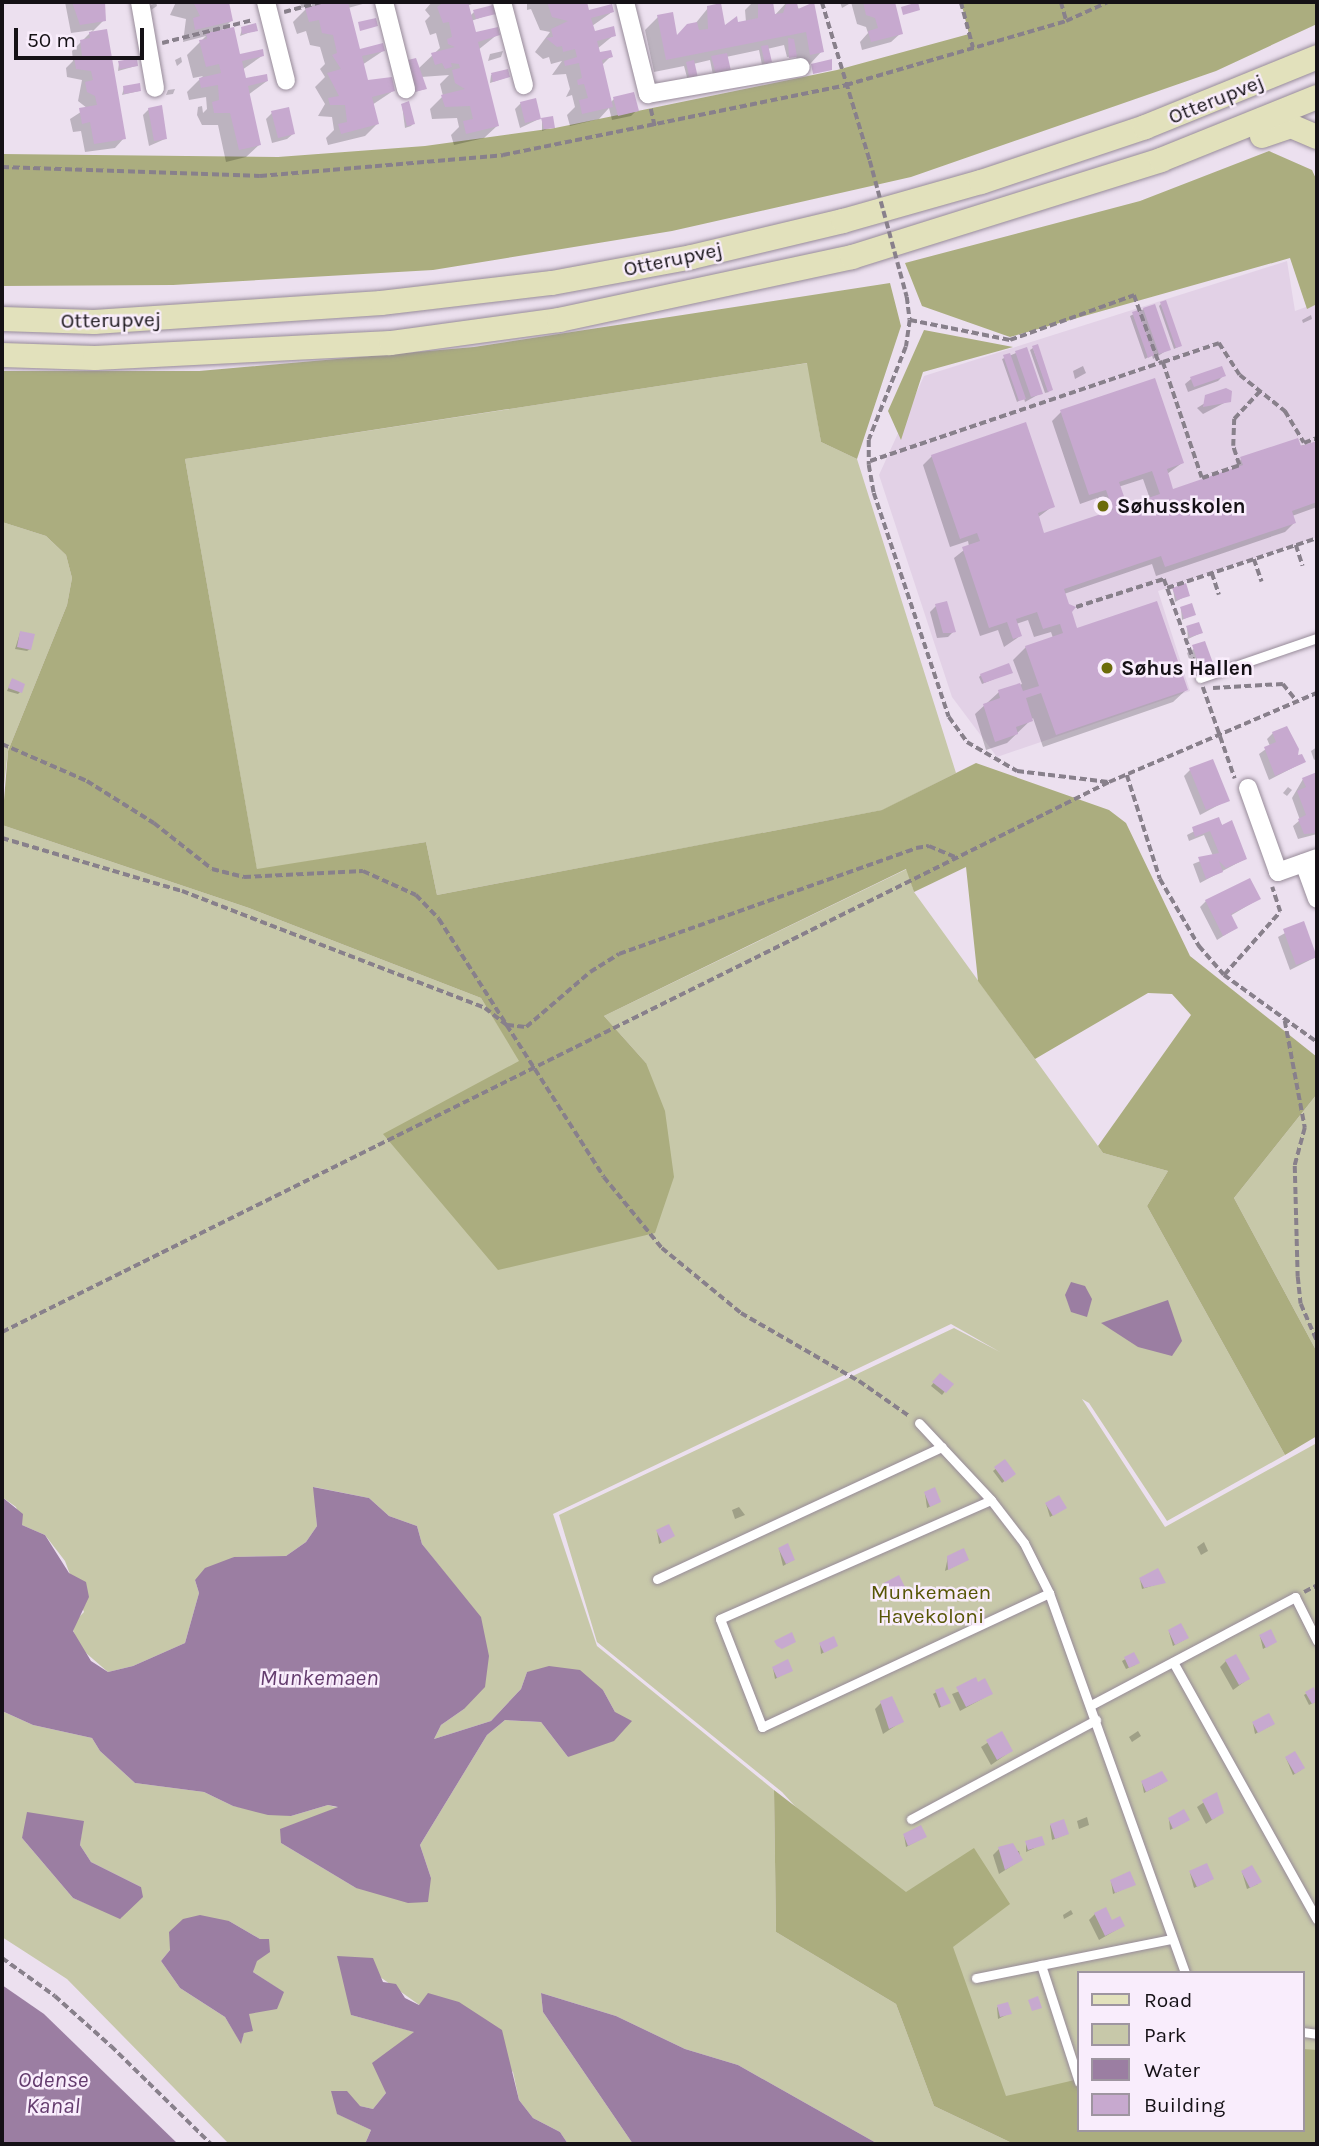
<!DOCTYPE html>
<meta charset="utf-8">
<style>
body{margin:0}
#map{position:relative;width:1319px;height:2146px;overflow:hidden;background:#ece0ef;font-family:Karla,sans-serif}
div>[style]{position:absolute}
.built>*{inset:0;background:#e2d1e6}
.green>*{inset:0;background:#c7c8a9}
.forest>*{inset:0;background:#abad7f}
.water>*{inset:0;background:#9b7ea2}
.shadow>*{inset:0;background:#0003}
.building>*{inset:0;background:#c7a9cf}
.path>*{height:3.5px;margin-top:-1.75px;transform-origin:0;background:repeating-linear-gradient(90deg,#88808b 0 7px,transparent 0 10.5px)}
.roads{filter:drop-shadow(0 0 2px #978b99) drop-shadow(0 0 2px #978b99)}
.lane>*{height:9px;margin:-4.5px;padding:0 4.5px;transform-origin:4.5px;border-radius:4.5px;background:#fff}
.street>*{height:18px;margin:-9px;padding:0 9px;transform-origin:9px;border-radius:9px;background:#fff}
.secondary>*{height:24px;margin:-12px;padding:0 12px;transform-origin:12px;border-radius:12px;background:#e2e1bc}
.path-bridge>*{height:3.5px;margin-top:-1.75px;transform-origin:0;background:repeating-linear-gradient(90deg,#88808b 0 7px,transparent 0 10.5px)}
.dots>*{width:19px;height:19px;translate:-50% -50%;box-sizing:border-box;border:4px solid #f9edfc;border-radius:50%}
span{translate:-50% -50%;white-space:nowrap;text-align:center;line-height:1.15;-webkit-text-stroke:5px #f9edfc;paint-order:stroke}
.street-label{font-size:21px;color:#151116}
.poi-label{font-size:21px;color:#151116;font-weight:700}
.left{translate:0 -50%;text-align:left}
.park-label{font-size:21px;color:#565505}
.water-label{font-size:23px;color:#643c6e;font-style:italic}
.frame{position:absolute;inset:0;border:4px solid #151116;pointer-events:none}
.legend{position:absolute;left:1077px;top:1971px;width:228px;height:161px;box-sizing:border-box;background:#f9edfc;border:2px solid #9e95a0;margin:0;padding:9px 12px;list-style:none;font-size:21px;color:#151116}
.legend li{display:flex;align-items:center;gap:14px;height:35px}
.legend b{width:35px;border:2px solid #9e95a0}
.scale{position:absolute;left:14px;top:28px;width:130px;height:32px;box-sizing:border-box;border:4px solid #151116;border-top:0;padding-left:9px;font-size:21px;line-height:24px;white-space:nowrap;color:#151116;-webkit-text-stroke:5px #f9edfc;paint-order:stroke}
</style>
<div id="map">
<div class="built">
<i style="clip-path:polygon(1287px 261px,1295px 311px,1317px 303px,1317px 537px,1158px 591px,1190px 691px,997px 757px,952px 697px,879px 475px,924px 376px)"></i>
</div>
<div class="green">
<i style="clip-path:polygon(808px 363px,821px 442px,857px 459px,956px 773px,883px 810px,437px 895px,426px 842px,257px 870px,185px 459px)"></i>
<i style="clip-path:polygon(2px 522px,46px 536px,66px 555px,72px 578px,67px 605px,8px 751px,2px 802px)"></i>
<i style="clip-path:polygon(evenodd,2px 825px,249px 908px,481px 998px,520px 1061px,646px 1063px,604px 1016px,907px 869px,914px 892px,1103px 1153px,1168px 1171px,1147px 1206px,1285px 1455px,1167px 1521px,1089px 1403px,1082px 1399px,1165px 1527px,1315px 1444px,1317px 1447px,1317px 2112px,1303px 2117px,1303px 1973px,1079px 1973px,1079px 2130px,1115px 2144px,994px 2102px,894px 1914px,782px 1792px,597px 1642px,559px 1515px,954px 1328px,1000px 1352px,951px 1324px,553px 1514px,597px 1646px,774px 1790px,776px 1932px,896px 2004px,934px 2106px,1014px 2144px,878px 2144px,738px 2065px,685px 2049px,616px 2016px,541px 1993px,543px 2012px,633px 2144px,568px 2144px,560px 2132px,533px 2118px,519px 2100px,513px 2072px,376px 1974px,351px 2015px,415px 2032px,382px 2077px,386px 2093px,373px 2109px,360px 2106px,338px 2114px,371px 2130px,365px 2144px,229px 2144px,67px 1979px,2px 1937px,2px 1711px,33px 1725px,92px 1738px,100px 1751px,135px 1783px,204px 1792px,233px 1806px,291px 1816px,328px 1805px,339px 1808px,281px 1843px,356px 1888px,431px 1878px,420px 1845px,487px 1735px,505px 1720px,541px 1722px,568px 1757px,615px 1712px,603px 1690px,527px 1672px,521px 1689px,491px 1721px,434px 1739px,441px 1725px,464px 1709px,460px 1592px,422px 1544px,417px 1526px,389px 1516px,369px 1498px,314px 1487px,317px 1526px,306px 1542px,286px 1556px,234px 1557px,195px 1580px,199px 1593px,185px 1643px,133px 1666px,108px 1672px,79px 1647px,73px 1630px,75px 1621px,84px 1612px,65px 1561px,45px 1535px,22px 1525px,16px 1507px,2px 1497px,2px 825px,83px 1821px,80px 1845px,91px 1862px,141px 1887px,121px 1918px,73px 1898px,22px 1838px,83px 1821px,2px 825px,229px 1921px,260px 1939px,253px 1972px,283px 1992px,249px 2014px,241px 2043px,225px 2017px,180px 1988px,161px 1961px,170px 1950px,229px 1921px)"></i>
<i style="clip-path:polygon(1317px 1094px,1317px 1352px,1234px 1198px)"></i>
</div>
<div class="forest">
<i style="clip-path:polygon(961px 2px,1317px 2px,1317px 24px,1216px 71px,911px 177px,672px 231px,433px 270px,173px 285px,2px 286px,2px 154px,278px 157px,425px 146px,555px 128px,837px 70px,969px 34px)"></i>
<i style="clip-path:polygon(1269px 151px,1312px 170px,1317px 181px,1317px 304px,1307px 309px,1290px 258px,1010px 337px,922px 306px,905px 263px,1140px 201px)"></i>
<i style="clip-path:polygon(890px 283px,901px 326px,857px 459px,821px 442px,807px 363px,185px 459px,257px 869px,426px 842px,437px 895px,882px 810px,976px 763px,1109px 810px,1126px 823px,1190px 956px,1317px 1057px,1317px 1094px,1234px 1198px,1317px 1352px,1317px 1436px,1285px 1455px,1147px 1206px,1168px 1171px,1103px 1153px,1098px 1146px,1191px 1015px,1172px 994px,1148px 993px,1035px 1059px,978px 981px,966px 867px,914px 892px,906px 869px,604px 1016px,646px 1063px,665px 1111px,674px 1177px,655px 1233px,498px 1270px,383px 1134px,519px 1061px,481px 998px,249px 908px,2px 825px,8px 751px,67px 605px,72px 578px,66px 555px,46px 536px,2px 522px,2px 371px,199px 371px,474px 347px)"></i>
<i style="clip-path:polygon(924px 330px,1013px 347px,923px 372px,901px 440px,888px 411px)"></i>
<i style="clip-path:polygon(774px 1790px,906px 1892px,974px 1848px,1010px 1904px,953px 1947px,1006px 2096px,1079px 2079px,1079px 2130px,1303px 2130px,1303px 2049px,1317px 2050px,1317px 2144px,1014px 2144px,934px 2106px,896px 2004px,776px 1932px)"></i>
</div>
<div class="water">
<i style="clip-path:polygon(1071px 1282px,1085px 1286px,1092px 1299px,1087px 1317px,1071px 1312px,1065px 1295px)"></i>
<i style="clip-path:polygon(1168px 1300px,1182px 1341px,1172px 1356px,1138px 1347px,1101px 1323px)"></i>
<i style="clip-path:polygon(313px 1487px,369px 1498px,389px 1516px,417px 1526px,422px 1544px,481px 1617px,489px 1656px,485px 1687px,464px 1709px,441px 1725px,434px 1739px,491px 1721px,521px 1689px,527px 1672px,549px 1666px,580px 1670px,603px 1690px,615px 1712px,632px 1721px,614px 1741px,568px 1757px,541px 1722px,505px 1720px,487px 1735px,420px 1845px,431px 1878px,428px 1902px,408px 1903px,356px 1888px,281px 1843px,280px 1829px,338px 1807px,328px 1805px,291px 1816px,268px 1815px,233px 1806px,204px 1792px,135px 1783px,100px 1751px,92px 1738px,33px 1725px,2px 1711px,2px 1497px,23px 1514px,22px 1525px,45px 1535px,69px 1573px,86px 1582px,89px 1597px,73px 1631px,91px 1661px,108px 1672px,133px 1666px,185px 1643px,199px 1593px,195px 1580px,205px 1568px,234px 1557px,286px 1556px,306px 1542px,317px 1526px)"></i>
<i style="clip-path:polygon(27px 1812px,84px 1821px,80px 1845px,91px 1862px,141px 1887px,143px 1897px,120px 1919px,73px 1898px,22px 1838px)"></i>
<i style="clip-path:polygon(200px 1915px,229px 1921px,260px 1939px,269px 1939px,270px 1952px,257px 1961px,253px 1972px,284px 1992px,277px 2009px,249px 2014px,253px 2031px,244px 2033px,241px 2044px,225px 2017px,180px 1988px,161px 1961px,170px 1950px,169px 1932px,183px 1919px)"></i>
<i style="clip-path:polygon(337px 1956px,373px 1958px,383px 1982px,396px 1984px,405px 1998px,419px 2005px,428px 1993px,459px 2002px,502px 2030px,519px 2100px,533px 2118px,560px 2132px,568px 2144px,365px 2144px,371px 2130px,337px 2114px,331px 2091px,347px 2091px,360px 2106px,373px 2109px,386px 2093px,372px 2063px,414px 2032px,351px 2015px)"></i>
<i style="clip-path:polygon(2px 1985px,44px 2014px,178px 2144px,2px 2144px)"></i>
<i style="clip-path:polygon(541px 1993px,616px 2016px,685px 2049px,738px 2065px,878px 2144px,633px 2144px,543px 2012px)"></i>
</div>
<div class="shadow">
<i style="clip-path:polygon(65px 2px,101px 2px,104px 20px,91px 33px,124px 138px,115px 148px,85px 152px,81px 131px,73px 132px,70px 119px,87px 108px,78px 101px,82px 80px,67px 77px,66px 68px,73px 61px,72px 51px,93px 30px,71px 33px)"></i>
<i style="clip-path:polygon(156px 2px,157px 6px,151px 10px,150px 6px)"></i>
<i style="clip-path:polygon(176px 2px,227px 2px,231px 21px,220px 32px,239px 56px,262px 56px,242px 70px,244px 80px,267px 81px,248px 95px,259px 145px,246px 157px,226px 162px,218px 125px,202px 125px,197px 115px,198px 107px,202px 106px,203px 113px,207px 109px,206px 97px,189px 100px,187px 92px,203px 76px,193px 78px,187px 55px,206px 36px,183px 42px,186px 19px,170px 15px)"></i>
<i style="clip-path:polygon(300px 2px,309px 2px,311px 9px,312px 2px,370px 2px,348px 8px,359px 51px,383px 51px,362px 65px,367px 82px,393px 91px,372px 105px,377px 124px,365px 136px,328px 145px,326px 138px,334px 130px,332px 117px,318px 116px,325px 104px,315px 87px,325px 77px,320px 69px,325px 64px,320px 47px,310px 45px,306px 31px,297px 34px,293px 22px,309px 6px,301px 8px)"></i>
<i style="clip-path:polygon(432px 2px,477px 2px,467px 6px,470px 16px,474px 12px,494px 13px,471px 21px,474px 34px,498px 34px,478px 50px,497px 126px,484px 138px,454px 145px,451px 135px,459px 127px,457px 118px,432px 119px,430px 109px,443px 96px,440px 84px,449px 75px,421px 77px,425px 89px,412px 93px,407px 65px,418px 69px,440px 48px,436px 33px,430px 35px,425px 21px,430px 16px,425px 10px)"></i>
<i style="clip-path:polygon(527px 2px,586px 2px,588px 12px,612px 12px,592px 26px,593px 33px,614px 35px,597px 49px,598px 55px,611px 56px,601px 66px,610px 103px,614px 99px,637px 110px,631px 116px,612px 120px,609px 108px,599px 119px,570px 126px,567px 115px,575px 107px,572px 95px,566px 97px,570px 89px,566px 74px,552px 75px,562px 61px,551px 64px,549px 57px,543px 59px,535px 52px,550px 32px,540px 30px,531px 9px,527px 10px)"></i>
<i style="clip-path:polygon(753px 2px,771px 2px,774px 16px,787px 2px,795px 2px,822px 51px,810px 64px,798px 66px,796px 56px,787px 57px,784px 45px,767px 49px,768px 64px,762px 65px,759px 50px,726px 57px,729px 70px,713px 75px,710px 60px,693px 64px,696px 77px,688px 81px,684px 66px,654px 72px,645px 30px,658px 17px,676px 36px,695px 24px,708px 8px,724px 28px,746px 22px,745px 10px)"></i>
<i style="clip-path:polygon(840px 2px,848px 2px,849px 4px,842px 8px)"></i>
<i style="clip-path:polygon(851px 2px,893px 2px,901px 33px,891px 42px,862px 50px,860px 42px,868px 33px,866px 27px,857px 24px)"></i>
<i style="clip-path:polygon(242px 29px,256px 30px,240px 36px)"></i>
<i style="clip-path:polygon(503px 51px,501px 57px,488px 61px,490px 54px)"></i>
<i style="clip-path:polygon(181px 57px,182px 62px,177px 66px,175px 60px)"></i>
<i style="clip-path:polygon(119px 63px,136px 66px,118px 71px)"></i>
<i style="clip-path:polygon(491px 75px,508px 77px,490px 83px)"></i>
<i style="clip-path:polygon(124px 88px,139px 91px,122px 95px)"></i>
<i style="clip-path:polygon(175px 89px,173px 94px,166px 95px,168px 90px)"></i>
<i style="clip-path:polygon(521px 103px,539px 119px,520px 128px,515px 109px)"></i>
<i style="clip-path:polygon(402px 105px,413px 124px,411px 126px,405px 128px)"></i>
<i style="clip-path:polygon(149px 109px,165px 139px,149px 146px,143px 115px)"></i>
<i style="clip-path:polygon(272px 113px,293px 134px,287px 139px,272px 143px,266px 119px)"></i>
<i style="clip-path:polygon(542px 120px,553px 127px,542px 131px)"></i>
<i style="clip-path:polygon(1161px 304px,1180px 346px,1174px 349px,1159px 306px)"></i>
<i style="clip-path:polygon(1144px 309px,1169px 349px,1153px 359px,1152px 355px,1145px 359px,1130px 316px)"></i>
<i style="clip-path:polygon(1311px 315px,1312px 319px,1303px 323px,1302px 320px)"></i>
<i style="clip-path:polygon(1033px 348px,1049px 392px,1045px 393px,1030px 350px)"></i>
<i style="clip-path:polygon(1016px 353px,1041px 393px,1025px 402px,1024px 398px,1017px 402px,1002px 359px)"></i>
<i style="clip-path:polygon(1083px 366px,1086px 373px,1075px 379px,1073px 371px)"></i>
<i style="clip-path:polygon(1224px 375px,1218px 381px,1188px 392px,1185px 384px,1191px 379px)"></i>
<i style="clip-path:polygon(1226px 390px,1231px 397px,1226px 402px,1203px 414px,1197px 408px)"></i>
<i style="clip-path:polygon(evenodd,1061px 412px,1182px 463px,1167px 474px,1172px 491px,1233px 471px,1241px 459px,1317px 442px,1317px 507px,1292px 516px,1294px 523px,1285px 532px,1156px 576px,1152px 564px,1064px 594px,1075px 627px,1186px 690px,1173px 702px,1043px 747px,1033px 718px,1007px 743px,986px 750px,975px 714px,999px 692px,1022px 684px,1013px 660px,1026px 647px,1053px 638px,1051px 632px,1034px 637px,1028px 620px,1016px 624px,1020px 636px,1004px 647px,998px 630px,980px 636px,954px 558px,969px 546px,968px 541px,950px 547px,923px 465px,932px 456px,1053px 506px,1037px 518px,1043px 535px,1103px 515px,1097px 498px,1080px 504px,1052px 421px,1061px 412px,1143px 479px,1150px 499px,1126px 507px,1118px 487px,1143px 479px)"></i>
<i style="clip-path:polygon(1173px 589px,1188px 595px,1175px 602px)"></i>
<i style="clip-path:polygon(936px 606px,954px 631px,948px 637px,937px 638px,930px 612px)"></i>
<i style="clip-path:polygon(1181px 609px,1194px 614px,1182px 620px)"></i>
<i style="clip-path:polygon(1187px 627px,1201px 633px,1188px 639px)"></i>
<i style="clip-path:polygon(20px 633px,30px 649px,27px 651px,15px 649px)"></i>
<i style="clip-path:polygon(1204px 643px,1211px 663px,1194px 673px,1187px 653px)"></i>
<i style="clip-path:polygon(1011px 672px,982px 684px,979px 677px,981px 675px)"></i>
<i style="clip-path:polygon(12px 680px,20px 692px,18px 694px,7px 691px)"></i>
<i style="clip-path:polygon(1273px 733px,1304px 762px,1269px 780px,1259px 754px,1270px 746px,1267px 739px)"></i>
<i style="clip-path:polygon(1317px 747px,1317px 758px,1314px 760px,1311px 751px)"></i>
<i style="clip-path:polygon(1190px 770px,1228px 800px,1200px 815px,1184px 776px)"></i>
<i style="clip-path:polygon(1317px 774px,1317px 834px,1298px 839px,1293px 826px,1300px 820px,1292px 798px,1303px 779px)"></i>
<i style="clip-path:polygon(1288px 787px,1292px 790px,1287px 796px,1283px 793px)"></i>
<i style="clip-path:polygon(1218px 819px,1245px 859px,1200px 883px,1193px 864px,1213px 856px,1204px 835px,1189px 841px,1187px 835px)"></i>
<i style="clip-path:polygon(1259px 899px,1230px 916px,1236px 928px,1217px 940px,1200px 907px,1206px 901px)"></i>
<i style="clip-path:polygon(1303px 923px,1316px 957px,1290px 970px,1278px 937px)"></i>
<i style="clip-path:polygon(940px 1375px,951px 1384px,942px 1395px,931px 1386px)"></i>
<i style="clip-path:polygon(1004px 1462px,1011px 1476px,1002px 1483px,993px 1471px)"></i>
<i style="clip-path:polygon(925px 1493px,939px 1502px,927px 1508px)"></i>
<i style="clip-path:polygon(1046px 1504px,1062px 1510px,1050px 1517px)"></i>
<i style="clip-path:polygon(739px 1507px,745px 1515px,735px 1519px,732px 1510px)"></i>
<i style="clip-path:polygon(657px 1531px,673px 1536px,659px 1544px)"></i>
<i style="clip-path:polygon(1204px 1542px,1208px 1551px,1201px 1555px,1197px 1547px)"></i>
<i style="clip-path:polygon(779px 1549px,793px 1560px,783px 1566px)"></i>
<i style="clip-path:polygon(948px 1557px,967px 1560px,945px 1571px)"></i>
<i style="clip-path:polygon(1140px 1579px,1164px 1582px,1142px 1589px)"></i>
<i style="clip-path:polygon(883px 1585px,904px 1589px,886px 1599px)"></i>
<i style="clip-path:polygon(1169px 1632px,1184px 1640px,1173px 1646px)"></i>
<i style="clip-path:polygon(1260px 1636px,1275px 1642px,1263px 1649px)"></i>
<i style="clip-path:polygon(820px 1644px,836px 1646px,821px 1654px)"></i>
<i style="clip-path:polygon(1134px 1654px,1135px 1665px,1126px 1669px,1122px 1661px)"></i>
<i style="clip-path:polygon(1226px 1661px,1248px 1679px,1233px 1690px,1220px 1667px)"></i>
<i style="clip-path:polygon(773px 1668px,791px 1670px,775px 1679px)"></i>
<i style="clip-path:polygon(978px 1684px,991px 1694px,960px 1711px,952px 1694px)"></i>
<i style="clip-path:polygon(942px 1689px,948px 1703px,939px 1708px,933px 1694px)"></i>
<i style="clip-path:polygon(1314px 1689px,1317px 1701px,1309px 1705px,1304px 1695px)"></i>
<i style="clip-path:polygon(881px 1703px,901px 1722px,883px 1734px,875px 1709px)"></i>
<i style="clip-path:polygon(1253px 1724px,1270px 1726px,1255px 1734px)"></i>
<i style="clip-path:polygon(1138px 1731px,1141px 1736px,1132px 1742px,1129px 1737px)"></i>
<i style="clip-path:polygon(1001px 1734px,1011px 1751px,991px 1765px,981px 1747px)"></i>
<i style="clip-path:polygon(1286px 1758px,1301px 1770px,1293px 1775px)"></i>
<i style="clip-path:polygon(1142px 1783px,1163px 1783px,1144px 1793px)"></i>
<i style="clip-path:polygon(1216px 1794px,1222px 1813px,1206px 1824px,1197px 1807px)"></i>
<i style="clip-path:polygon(1087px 1817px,1089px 1825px,1079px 1829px,1077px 1821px)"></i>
<i style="clip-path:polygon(1169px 1819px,1185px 1822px,1170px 1830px)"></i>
<i style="clip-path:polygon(1050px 1825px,1067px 1834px,1052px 1840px)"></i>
<i style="clip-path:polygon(904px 1835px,925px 1837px,906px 1847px)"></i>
<i style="clip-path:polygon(1026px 1843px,1043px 1844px,1026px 1852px)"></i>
<i style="clip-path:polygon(999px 1849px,1019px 1851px,1021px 1860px,999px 1874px,993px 1855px)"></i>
<i style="clip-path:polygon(1242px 1872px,1258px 1884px,1247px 1889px)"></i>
<i style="clip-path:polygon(1190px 1873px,1209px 1881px,1194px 1888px)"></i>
<i style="clip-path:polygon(1111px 1881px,1134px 1884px,1113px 1894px)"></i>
<i style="clip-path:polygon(1071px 1910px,1073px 1914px,1064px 1919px,1063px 1915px)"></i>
<i style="clip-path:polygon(1095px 1914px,1123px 1926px,1099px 1940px,1089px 1920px)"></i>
<i style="clip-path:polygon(997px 2007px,1010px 2013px,998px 2019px)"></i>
</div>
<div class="building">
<i style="clip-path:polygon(72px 2px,105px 2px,106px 21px,80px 25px)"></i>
<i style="clip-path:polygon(193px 2px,229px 2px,233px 21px,195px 30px,193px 18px,200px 16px)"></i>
<i style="clip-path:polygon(329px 2px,348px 2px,360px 49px,383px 43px,385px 51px,362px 56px,368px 80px,392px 77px,395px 91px,372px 97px,379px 124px,341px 134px,338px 124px,347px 122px,345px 105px,330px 105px,328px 98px,339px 96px,327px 73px,341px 69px,332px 55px,337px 53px,333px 35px,322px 33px,319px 20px,309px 22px,305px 8px)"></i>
<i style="clip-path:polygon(444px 2px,468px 2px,476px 32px,498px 27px,500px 35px,478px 42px,499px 126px,466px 134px,463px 121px,473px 119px,470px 106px,445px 107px,441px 95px,465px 89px,455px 83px,452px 70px,460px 68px,459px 64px,451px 63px,452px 67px,445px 69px,442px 63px,435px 65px,431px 53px,455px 47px,448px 44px,447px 39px,452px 37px,449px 22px,443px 23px,437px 7px)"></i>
<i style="clip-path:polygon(547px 2px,587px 2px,589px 10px,612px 4px,614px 12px,591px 18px,595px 31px,614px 26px,616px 36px,597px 41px,600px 52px,611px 50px,613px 57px,602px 60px,613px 107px,582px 114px,579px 100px,588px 98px,584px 84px,578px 85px,577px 80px,582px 78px,579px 63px,565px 66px,564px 61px,577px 57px,575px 49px,563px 52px,562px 46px,557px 47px,546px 38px,553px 37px,551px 29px,568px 21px,552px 17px)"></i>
<i style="clip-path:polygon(758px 2px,773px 2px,775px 14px,783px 13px,787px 2px,797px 2px,798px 9px,814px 2px,824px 52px,810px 55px,806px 32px,666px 60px,657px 15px,673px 12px,677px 35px,687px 24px,697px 22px,699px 30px,708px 29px,707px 6px,721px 3px,725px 25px,737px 16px,738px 22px,758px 18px)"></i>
<i style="clip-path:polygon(863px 2px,895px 2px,903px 34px,871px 42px,868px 31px,878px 28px,875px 18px,866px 15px)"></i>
<i style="clip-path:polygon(918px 2px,920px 10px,903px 15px,901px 7px)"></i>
<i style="clip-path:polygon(493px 5px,496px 14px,476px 19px,473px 10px)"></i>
<i style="clip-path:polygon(376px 18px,378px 26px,360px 31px,358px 22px)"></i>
<i style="clip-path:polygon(256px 23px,258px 31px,242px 34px,241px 27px)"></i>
<i style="clip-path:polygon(234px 27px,240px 54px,263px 49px,264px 56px,242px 61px,246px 78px,267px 74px,268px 81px,248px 86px,261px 145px,239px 150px,230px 113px,214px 113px,212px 102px,219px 100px,218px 85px,201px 88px,199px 78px,221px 73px,219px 64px,206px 67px,199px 40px,207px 39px,206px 33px)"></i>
<i style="clip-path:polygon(107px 29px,126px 139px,94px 144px,90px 122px,82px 124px,79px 108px,97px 105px,95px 96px,87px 92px,85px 82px,93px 80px,91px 71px,76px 69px,74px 57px,82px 56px,80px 40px,90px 38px,89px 32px)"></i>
<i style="clip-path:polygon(788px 38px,794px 39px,797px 57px,789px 58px)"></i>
<i style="clip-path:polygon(768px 45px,772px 62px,765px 64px,761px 46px)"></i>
<i style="clip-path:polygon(727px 53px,731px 71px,716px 74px,711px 56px)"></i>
<i style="clip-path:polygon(137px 58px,138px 66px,120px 69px,118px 61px)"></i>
<i style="clip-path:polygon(416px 58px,427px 89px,414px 92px,408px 60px)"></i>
<i style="clip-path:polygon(832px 59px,832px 70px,813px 74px,811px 64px)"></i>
<i style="clip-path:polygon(694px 60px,698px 78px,690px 80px,686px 62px)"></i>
<i style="clip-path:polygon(508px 69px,510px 77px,493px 82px,491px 73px)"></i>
<i style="clip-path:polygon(140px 83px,141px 91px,124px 94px,123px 86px)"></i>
<i style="clip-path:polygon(634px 92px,639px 111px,618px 116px,613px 97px)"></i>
<i style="clip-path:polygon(536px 98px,541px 119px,525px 123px,520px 102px)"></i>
<i style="clip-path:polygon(409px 101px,415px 124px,407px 126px,401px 104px)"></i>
<i style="clip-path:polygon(162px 105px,167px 139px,154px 141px,148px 108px)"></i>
<i style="clip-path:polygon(289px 107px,295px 134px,278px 138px,271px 111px)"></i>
<i style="clip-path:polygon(553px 116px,555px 128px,544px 129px,541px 118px)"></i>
<i style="clip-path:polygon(1166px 300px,1182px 346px,1176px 348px,1160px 302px)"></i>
<i style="clip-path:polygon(1155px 304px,1171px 350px,1159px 354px,1143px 308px)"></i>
<i style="clip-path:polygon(1138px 310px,1154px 355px,1148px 358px,1132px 312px)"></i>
<i style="clip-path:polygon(1038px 344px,1053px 390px,1048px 392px,1032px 346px)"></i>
<i style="clip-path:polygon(1027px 347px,1043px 394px,1031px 397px,1015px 351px)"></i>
<i style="clip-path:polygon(1010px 353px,1026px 399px,1019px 401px,1003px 355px)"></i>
<i style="clip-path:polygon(1222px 366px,1226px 376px,1194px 387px,1190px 377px)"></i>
<i style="clip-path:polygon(evenodd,1155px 378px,1184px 463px,1167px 469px,1173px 489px,1243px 465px,1240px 457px,1298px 438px,1301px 446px,1317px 441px,1317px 502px,1292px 511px,1296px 523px,1165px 567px,1161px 556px,1064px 589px,1069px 604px,1076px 607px,1072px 612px,1077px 628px,1157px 601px,1188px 690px,1056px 735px,1041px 693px,1026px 698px,1033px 721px,1016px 727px,1018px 734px,995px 742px,983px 704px,1000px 698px,998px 690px,1020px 683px,1023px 691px,1039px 686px,1025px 646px,1063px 633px,1060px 624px,1043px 629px,1037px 612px,1016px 619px,1022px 636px,1013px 639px,1007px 622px,989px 628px,962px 547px,980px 541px,977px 533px,960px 539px,931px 455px,1026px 422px,1055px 507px,1038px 513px,1044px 533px,1113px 510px,1106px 490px,1089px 495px,1060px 410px,1155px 378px,1152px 471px,1160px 494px,1127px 505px,1119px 482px,1152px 471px)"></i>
<i style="clip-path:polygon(1226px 388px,1232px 391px,1231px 402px,1203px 407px,1205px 395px)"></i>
<i style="clip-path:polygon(1186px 583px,1190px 596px,1177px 600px,1172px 588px)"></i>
<i style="clip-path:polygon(947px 601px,956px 632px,951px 633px,943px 633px,935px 604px)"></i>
<i style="clip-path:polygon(1192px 603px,1196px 615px,1184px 619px,1180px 607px)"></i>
<i style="clip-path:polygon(1199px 622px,1203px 633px,1190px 637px,1186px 626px)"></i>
<i style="clip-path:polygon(20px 631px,35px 634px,31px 650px,17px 647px)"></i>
<i style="clip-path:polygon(1205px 641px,1213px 663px,1200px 668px,1192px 645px)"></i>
<i style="clip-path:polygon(1009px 663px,1013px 673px,984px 683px,980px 674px)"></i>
<i style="clip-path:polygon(12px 678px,25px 684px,22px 693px,8px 688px)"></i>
<i style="clip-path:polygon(1287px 726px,1299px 749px,1298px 755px,1302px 754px,1306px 762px,1275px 776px,1264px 747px,1276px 742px,1272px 732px)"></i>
<i style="clip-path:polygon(1213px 759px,1230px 801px,1206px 810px,1189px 768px)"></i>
<i style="clip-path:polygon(1317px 772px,1317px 833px,1304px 834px,1298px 819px,1306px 815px,1297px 791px,1306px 787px,1302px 778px)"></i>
<i style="clip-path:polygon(1219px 817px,1222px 825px,1232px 820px,1247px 859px,1226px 868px,1219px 861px,1223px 872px,1206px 879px,1198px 857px,1219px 853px,1210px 831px,1195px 837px,1192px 827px)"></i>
<i style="clip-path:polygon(1250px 878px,1261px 899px,1231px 914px,1238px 928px,1223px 936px,1205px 900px)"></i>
<i style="clip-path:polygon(1304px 921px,1317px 957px,1296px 965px,1283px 929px)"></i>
<i style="clip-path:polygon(940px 1373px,954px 1384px,946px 1393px,932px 1382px)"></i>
<i style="clip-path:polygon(1005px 1459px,1016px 1474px,1005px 1482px,994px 1467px)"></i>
<i style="clip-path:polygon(935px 1487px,941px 1502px,930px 1507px,924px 1492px)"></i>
<i style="clip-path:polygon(1059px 1495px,1067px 1508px,1053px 1516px,1045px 1503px)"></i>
<i style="clip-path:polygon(669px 1524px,675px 1536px,662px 1543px,656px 1530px)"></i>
<i style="clip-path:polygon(788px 1543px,795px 1560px,786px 1564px,778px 1548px)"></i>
<i style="clip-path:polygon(964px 1548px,969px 1560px,948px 1570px,947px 1556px)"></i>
<i style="clip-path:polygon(1158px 1568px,1166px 1583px,1144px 1588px,1139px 1578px)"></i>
<i style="clip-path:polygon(899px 1575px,906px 1589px,889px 1598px,882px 1584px)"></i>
<i style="clip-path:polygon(1181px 1623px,1189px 1638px,1175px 1645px,1168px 1630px)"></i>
<i style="clip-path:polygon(1271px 1629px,1277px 1642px,1266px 1648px,1259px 1635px)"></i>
<i style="clip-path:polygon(792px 1632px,796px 1642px,782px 1649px,777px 1646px,774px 1641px)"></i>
<i style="clip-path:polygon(834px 1636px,838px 1646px,824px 1653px,819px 1643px)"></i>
<i style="clip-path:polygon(1134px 1652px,1140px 1663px,1129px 1668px,1124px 1657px)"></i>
<i style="clip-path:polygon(1236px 1654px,1250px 1679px,1239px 1685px,1225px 1660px)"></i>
<i style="clip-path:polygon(788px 1659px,793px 1671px,777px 1678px,772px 1667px)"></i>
<i style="clip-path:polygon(976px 1677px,978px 1682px,985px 1678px,993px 1694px,966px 1707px,956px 1687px)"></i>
<i style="clip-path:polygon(943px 1687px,951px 1703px,941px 1707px,935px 1690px)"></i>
<i style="clip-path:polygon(1314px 1687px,1317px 1701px,1312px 1704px,1305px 1692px)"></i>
<i style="clip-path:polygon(892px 1696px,904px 1722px,889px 1729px,880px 1701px)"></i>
<i style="clip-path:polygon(1269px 1713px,1275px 1724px,1258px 1733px,1252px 1722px)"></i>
<i style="clip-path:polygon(1002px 1731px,1013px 1751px,997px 1760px,986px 1740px)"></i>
<i style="clip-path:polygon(1295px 1751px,1305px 1768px,1295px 1774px,1285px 1757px)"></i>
<i style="clip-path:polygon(1162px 1771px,1168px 1781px,1146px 1792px,1141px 1781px)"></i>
<i style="clip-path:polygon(1217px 1792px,1224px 1813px,1212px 1820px,1202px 1800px)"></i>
<i style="clip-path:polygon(1184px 1809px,1190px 1820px,1173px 1829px,1168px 1818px)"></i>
<i style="clip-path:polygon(1064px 1819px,1069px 1834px,1055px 1839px,1050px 1824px)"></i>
<i style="clip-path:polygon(921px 1825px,927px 1837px,908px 1846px,903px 1834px)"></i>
<i style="clip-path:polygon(1042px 1836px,1045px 1845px,1028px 1850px,1025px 1841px)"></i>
<i style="clip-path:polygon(1013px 1843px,1023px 1860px,1005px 1870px,998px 1847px)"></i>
<i style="clip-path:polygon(1207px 1863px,1214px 1879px,1197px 1887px,1189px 1871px)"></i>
<i style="clip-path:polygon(1252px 1865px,1262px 1882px,1250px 1888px,1241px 1871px)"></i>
<i style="clip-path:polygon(1130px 1871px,1136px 1885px,1115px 1893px,1110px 1880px)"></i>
<i style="clip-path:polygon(1106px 1907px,1112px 1920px,1120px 1916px,1125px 1926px,1105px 1936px,1094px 1913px)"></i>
<i style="clip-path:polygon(1038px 1996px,1042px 2008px,1032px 2011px,1028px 2000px)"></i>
<i style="clip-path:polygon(1008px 2002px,1012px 2014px,1000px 2017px,997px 2005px)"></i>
</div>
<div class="path">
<i style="left:822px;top:2px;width:166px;rotate:73.2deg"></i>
<i style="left:961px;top:2px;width:47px;rotate:75.1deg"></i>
<i style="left:1061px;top:2px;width:19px;rotate:74deg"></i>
<i style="left:284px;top:12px;width:39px;rotate:-15deg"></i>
<i style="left:162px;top:43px;width:94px;rotate:-14.2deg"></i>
<i style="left:651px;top:109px;width:18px;rotate:77deg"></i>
<i style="left:2px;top:167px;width:258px;rotate:2deg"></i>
<i style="left:260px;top:176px;width:244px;rotate:-4.9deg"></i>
<i style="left:503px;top:155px;width:350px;rotate:-11.5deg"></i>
<i style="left:846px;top:85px;width:229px;rotate:-16.2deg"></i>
<i style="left:1066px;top:21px;width:46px;rotate:-24.3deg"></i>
<i style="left:907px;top:297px;width:23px;rotate:83deg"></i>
<i style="left:910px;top:320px;width:27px;rotate:98deg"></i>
<i style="left:906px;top:347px;width:100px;rotate:111.7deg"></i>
<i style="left:869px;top:440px;width:25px;rotate:90deg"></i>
<i style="left:869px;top:465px;width:28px;rotate:80deg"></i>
<i style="left:874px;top:493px;width:236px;rotate:71.5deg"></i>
<i style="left:949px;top:717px;width:31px;rotate:54deg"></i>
<i style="left:967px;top:742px;width:58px;rotate:30.1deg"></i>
<i style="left:1017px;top:771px;width:92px;rotate:6.9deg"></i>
<i style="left:910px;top:320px;width:102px;rotate:11.3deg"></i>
<i style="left:1010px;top:340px;width:132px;rotate:-19.9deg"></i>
<i style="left:1134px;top:295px;width:72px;rotate:69.8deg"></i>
<i style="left:1159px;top:363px;width:4px;rotate:-14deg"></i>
<i style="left:1163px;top:362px;width:122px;rotate:71.4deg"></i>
<i style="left:1202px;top:478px;width:39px;rotate:-19deg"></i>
<i style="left:1239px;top:465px;width:20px;rotate:-108deg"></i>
<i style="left:1233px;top:446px;width:27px;rotate:-88deg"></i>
<i style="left:1234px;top:419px;width:38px;rotate:-47deg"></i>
<i style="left:1163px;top:362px;width:59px;rotate:-18.7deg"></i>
<i style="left:1219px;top:343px;width:38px;rotate:57deg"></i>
<i style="left:1240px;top:375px;width:58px;rotate:38.7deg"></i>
<i style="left:1285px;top:411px;width:37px;rotate:59deg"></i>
<i style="left:1304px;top:443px;width:14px;rotate:-21deg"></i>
<i style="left:870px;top:461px;width:305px;rotate:-18.7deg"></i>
<i style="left:1296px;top:545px;width:22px;rotate:72deg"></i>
<i style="left:1254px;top:559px;width:24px;rotate:71deg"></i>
<i style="left:1212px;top:573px;width:23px;rotate:72deg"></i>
<i style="left:1167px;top:588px;width:158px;rotate:-18.4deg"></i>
<i style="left:1076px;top:607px;width:92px;rotate:-17.7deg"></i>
<i style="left:1164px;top:579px;width:94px;rotate:70deg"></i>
<i style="left:1203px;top:687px;width:97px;rotate:70.8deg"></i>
<i style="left:1213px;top:688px;width:70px;rotate:-3.3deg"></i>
<i style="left:1283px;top:684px;width:22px;rotate:51deg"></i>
<i style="left:2px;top:744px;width:93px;rotate:23.5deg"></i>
<i style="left:87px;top:781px;width:79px;rotate:32.1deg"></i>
<i style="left:154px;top:823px;width:74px;rotate:38.4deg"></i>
<i style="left:212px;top:869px;width:33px;rotate:14deg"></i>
<i style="left:244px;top:877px;width:119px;rotate:-2.9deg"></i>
<i style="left:363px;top:871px;width:58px;rotate:24.4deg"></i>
<i style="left:416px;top:895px;width:33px;rotate:46deg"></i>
<i style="left:439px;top:919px;width:306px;rotate:57.4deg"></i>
<i style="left:604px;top:1177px;width:92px;rotate:50.8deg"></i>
<i style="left:662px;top:1248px;width:102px;rotate:39.4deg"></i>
<i style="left:741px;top:1313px;width:136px;rotate:30deg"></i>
<i style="left:859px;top:1381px;width:61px;rotate:35deg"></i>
<i style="left:1127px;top:775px;width:109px;rotate:72.4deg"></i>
<i style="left:1160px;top:879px;width:78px;rotate:59.8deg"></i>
<i style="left:1199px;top:946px;width:38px;rotate:49deg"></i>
<i style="left:1224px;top:975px;width:115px;rotate:35.8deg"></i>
<i style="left:2px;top:838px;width:188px;rotate:16.4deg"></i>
<i style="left:182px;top:891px;width:325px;rotate:21.1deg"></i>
<i style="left:485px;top:1008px;width:28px;rotate:38deg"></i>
<i style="left:507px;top:1025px;width:19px;rotate:6deg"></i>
<i style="left:526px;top:1027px;width:84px;rotate:-40.7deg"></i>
<i style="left:590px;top:972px;width:34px;rotate:-32deg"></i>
<i style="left:619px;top:954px;width:315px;rotate:-19.6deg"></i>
<i style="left:916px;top:848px;width:13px;rotate:-9deg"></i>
<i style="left:929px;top:846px;width:30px;rotate:23deg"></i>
<i style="left:1224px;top:975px;width:84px;rotate:-48.4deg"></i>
<i style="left:1280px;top:912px;width:26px;rotate:-108deg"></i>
<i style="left:1285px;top:1021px;width:109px;rotate:79.4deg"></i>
<i style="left:1305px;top:1128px;width:39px;rotate:105deg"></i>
<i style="left:1295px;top:1166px;width:111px;rotate:88.5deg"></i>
<i style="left:1298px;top:1277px;width:27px;rotate:84deg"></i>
<i style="left:1301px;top:1304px;width:40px;rotate:66.6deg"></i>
<i style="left:2px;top:1332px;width:1236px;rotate:-26.42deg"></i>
<i style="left:1109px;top:782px;width:226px;rotate:-23.2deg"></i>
<i style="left:1304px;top:1592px;width:15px;rotate:-28deg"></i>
<i style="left:2px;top:1958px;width:65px;rotate:35.6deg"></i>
<i style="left:55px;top:1996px;width:75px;rotate:41.8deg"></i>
<i style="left:111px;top:2046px;width:140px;rotate:44.4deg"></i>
</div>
<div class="roads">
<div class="lane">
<i style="left:1200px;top:678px;width:124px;rotate:-18.9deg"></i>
<i style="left:919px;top:1423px;width:105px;rotate:46.9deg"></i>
<i style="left:991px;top:1500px;width:54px;rotate:52.5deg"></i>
<i style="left:1024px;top:1543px;width:56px;rotate:63.4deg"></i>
<i style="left:1049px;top:1593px;width:404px;rotate:70.3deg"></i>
<i style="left:991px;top:1500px;width:296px;rotate:156.3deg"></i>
<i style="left:720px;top:1619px;width:116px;rotate:68.7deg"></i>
<i style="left:762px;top:1727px;width:317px;rotate:-25deg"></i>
<i style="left:657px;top:1579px;width:314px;rotate:-24.9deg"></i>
<i style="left:1173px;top:1662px;width:295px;rotate:60.8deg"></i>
<i style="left:1091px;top:1705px;width:231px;rotate:-27.9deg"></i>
<i style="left:1295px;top:1597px;width:49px;rotate:63.4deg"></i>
<i style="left:911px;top:1819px;width:210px;rotate:-28.2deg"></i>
<i style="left:1041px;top:1965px;width:123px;rotate:72deg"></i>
<i style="left:976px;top:1978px;width:199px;rotate:-11.3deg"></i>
<i style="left:1303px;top:2032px;width:14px;rotate:8deg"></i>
</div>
<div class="street">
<i style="left:140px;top:2px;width:87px;rotate:80.1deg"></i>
<i style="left:266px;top:2px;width:81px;rotate:75.8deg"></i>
<i style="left:384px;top:2px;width:90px;rotate:75.8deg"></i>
<i style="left:502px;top:2px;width:86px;rotate:75.2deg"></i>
<i style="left:625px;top:2px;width:95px;rotate:76deg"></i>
<i style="left:648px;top:94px;width:155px;rotate:-10deg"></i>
<i style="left:1248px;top:788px;width:89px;rotate:70.3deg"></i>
<i style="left:1278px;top:872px;width:41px;rotate:-19.7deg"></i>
<i style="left:1304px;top:863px;width:38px;rotate:70deg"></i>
</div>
<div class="secondary">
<i style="left:1262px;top:136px;width:31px;rotate:-19deg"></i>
<i style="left:1291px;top:126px;width:28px;rotate:23deg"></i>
<i style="left:2px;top:319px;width:92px;rotate:1.9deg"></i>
<i style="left:94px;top:322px;width:288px;rotate:-3.8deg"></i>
<i style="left:381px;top:303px;width:172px;rotate:-6.7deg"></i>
<i style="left:552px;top:283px;width:142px;rotate:-10.5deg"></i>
<i style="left:692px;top:257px;width:155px;rotate:-13.4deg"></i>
<i style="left:843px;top:221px;width:143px;rotate:-15.8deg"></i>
<i style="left:981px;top:182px;width:173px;rotate:-18.5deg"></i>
<i style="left:1145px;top:127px;width:186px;rotate:-22.1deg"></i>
<i style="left:2px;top:355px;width:93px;rotate:1.8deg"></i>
<i style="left:95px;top:358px;width:296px;rotate:-2.9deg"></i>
<i style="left:391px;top:343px;width:170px;rotate:-7.8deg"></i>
<i style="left:559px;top:320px;width:300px;rotate:-12.1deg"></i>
<i style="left:852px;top:257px;width:324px;rotate:-17.4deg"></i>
<i style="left:1161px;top:160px;width:168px;rotate:-22deg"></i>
</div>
</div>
<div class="path-bridge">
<i style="left:870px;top:161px;width:141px;rotate:74.8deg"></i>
</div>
<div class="dots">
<i style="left:1103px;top:506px;background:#6c6b0a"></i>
<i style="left:1107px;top:668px;background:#6c6b0a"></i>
</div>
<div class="street-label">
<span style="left:1216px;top:99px;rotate:-22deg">Otterupvej</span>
<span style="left:673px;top:259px;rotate:-12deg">Otterupvej</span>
<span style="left:111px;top:320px;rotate:-1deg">Otterupvej</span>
</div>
<div class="poi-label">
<span class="left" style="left:1117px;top:506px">Søhusskolen</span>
<span class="left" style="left:1121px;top:668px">Søhus Hallen</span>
</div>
<div class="park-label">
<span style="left:931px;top:1604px">Munkemaen<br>Havekoloni</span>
</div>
<div class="water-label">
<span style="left:319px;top:1678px">Munkemaen</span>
<span style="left:53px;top:2093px">Odense<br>Kanal</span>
</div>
<div class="frame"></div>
<ul class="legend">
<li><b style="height:9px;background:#e2e1bc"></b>Road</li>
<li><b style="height:19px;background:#c7c8a9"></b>Park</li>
<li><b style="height:19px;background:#9b7ea2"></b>Water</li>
<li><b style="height:19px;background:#c7a9cf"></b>Building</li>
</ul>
<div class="scale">50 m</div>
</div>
